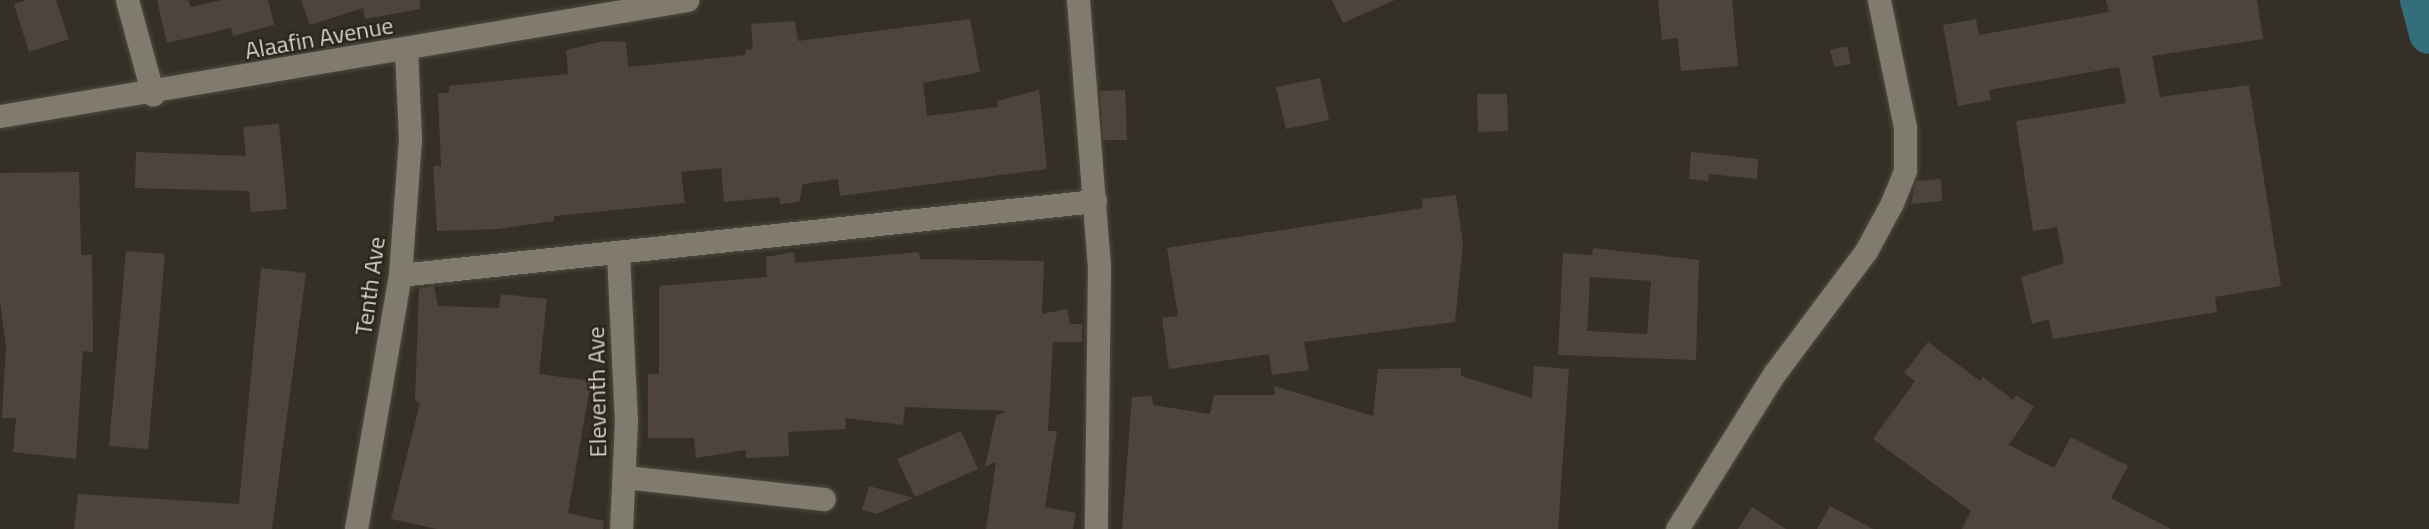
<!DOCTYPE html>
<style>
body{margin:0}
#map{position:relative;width:2429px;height:529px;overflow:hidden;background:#343025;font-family:"Titillium Web",sans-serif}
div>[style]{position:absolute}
.river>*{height:40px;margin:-20px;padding:0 20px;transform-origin:20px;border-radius:20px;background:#336e7d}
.building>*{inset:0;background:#4f443c}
.roads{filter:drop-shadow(0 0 2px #504c42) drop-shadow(0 0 2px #504c42)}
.minor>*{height:23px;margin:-11.5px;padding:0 11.5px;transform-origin:11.5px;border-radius:11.5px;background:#807b6e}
span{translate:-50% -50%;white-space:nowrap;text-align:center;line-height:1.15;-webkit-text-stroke:5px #2a261b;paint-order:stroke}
.street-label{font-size:24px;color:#d6d3cc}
</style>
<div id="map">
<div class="river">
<i style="left:2420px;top:0;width:35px;rotate:75deg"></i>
</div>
<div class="building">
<i style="clip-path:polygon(27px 0,56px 0,69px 39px,29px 52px,14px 4px)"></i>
<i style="clip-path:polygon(157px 0,188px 0,190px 7px,222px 0,268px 0,274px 25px,233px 36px,231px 28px,167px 43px)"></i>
<i style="clip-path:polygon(301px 0,420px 0,420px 9px,365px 19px,363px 8px,310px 25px)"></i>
<i style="clip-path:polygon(1332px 0,1395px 0,1343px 23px)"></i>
<i style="clip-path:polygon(1658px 0,1732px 0,1738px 66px,1681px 71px,1678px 38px,1662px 40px)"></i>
<i style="clip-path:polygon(2106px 0,2257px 0,2263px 39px,2152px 56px,2160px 97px,2249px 85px,2281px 286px,2215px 297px,2217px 312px,2053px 339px,2049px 319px,2032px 324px,2021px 277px,2064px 263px,2057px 227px,2033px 231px,2016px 121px,2126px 103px,2119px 67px,1989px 90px,1991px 100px,1958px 106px,1943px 25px,1976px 19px,1979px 35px,2109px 12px)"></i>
<i style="clip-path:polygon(970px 19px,980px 72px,923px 83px,927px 116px,998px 107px,997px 101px,1039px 90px,1047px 169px,840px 196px,838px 179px,803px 184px,799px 202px,780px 204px,779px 197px,724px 202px,721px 168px,681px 172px,685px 203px,554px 216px,554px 221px,498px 229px,437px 231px,433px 166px,441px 166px,438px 93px,449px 93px,449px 86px,568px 74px,566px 50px,604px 41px,626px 42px,628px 67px,746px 55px,745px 50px,753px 49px,751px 24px,795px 21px,798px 41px)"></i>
<i style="clip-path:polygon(1847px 46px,1851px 64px,1834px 67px,1830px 50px)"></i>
<i style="clip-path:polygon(1320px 78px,1329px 120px,1286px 129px,1276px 87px)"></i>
<i style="clip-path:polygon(1125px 90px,1127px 140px,1103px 140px,1100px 91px)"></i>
<i style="clip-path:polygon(1477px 94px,1507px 94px,1508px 131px,1478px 132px)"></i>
<i style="clip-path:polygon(279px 124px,287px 209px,251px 212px,249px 191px,135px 188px,136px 152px,246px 156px,243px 127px)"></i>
<i style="clip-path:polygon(1691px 152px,1758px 159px,1757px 179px,1709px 174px,1708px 181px,1689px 179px)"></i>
<i style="clip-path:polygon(79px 172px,81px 255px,92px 255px,93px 352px,83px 351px,76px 459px,13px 452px,16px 418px,2px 418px,6px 347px,0 301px,0 173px)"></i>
<i style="clip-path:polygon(1941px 179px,1942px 201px,1911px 204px,1916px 181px)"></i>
<i style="clip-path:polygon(1456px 195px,1463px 245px,1455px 322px,1304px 342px,1309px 370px,1272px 375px,1269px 354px,1169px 369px,1162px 318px,1178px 316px,1167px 248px,1423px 208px,1422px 199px)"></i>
<i style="clip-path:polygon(evenodd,1593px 248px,1699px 260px,1696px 360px,1558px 355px,1563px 253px,1592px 255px,1593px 248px,1590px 277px,1651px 281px,1647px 334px,1587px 331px,1590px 277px)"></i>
<i style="clip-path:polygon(126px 251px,165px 254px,148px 449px,109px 446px)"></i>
<i style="clip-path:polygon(794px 252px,795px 263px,919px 252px,920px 259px,1044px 261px,1042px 314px,1067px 309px,1070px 324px,1082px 324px,1082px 342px,1053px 342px,1048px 431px,1057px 431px,1045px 507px,1076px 513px,1073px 529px,986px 529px,996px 462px,985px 467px,996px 416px,1006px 411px,905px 407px,903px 425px,845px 418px,846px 429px,788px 432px,789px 456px,746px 458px,746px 450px,696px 458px,694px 438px,648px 438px,648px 374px,659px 374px,659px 286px,767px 277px,766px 257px)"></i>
<i style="clip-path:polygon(261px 268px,306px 273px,272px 529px,74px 529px,78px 494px,239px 504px)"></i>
<i style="clip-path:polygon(434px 286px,438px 306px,499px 308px,501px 294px,547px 299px,539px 374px,591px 381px,568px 513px,604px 521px,603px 529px,437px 529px,391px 519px,420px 403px,415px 401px,419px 289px)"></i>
<i style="clip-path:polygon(1928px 342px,1980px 381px,1983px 377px,2013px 400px,2016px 395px,2034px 407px,2009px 445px,2054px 468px,2071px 437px,2128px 466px,2111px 498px,2171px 529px,1962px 529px,1971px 511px,1873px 439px,1915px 381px,1904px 373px)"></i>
<i style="clip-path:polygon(1534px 366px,1569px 369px,1558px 529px,1122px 529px,1132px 397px,1152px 396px,1153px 405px,1210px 414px,1214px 395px,1275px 395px,1274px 386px,1373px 416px,1378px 369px,1461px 368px,1461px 376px,1532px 398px)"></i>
<i style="clip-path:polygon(961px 431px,978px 469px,915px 497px,897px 459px)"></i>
<i style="clip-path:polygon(869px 486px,913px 498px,876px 514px,862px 510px)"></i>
<i style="clip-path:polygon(1830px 506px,1873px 529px,1817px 529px)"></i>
<i style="clip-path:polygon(1752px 507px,1786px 529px,1738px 529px)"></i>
</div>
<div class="roads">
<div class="minor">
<i style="left:127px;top:0;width:98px;rotate:74.7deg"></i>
<i style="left:1078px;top:0;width:268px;rotate:85.5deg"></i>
<i style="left:1099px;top:267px;width:262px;rotate:90.7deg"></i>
<i style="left:0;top:116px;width:697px;rotate:-9.58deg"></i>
<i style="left:618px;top:253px;width:167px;rotate:87.3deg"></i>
<i style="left:626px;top:420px;width:109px;rotate:92.6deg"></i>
<i style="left:400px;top:275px;width:699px;rotate:-6.08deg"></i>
<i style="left:625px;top:477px;width:200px;rotate:6.3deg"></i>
<i style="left:356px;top:529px;width:258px;rotate:-80.2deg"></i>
<i style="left:400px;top:275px;width:137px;rotate:-85.8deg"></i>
<i style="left:410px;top:138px;width:89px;rotate:-92.6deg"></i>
<i style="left:1677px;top:529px;width:183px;rotate:-58deg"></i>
<i style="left:1774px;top:374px;width:154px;rotate:-53.2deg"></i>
<i style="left:1866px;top:251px;width:55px;rotate:-61.6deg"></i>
<i style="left:1892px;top:203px;width:35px;rotate:-68deg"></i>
<i style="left:1905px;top:170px;width:43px;rotate:-90deg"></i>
<i style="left:1905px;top:127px;width:130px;rotate:-101.6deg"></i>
</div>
</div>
<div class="street-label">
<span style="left:319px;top:38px;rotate:-10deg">Alaafin Avenue</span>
<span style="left:370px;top:286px;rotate:-82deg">Tenth Ave</span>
<span style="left:597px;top:392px;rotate:-91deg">Eleventh Ave</span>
</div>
</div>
